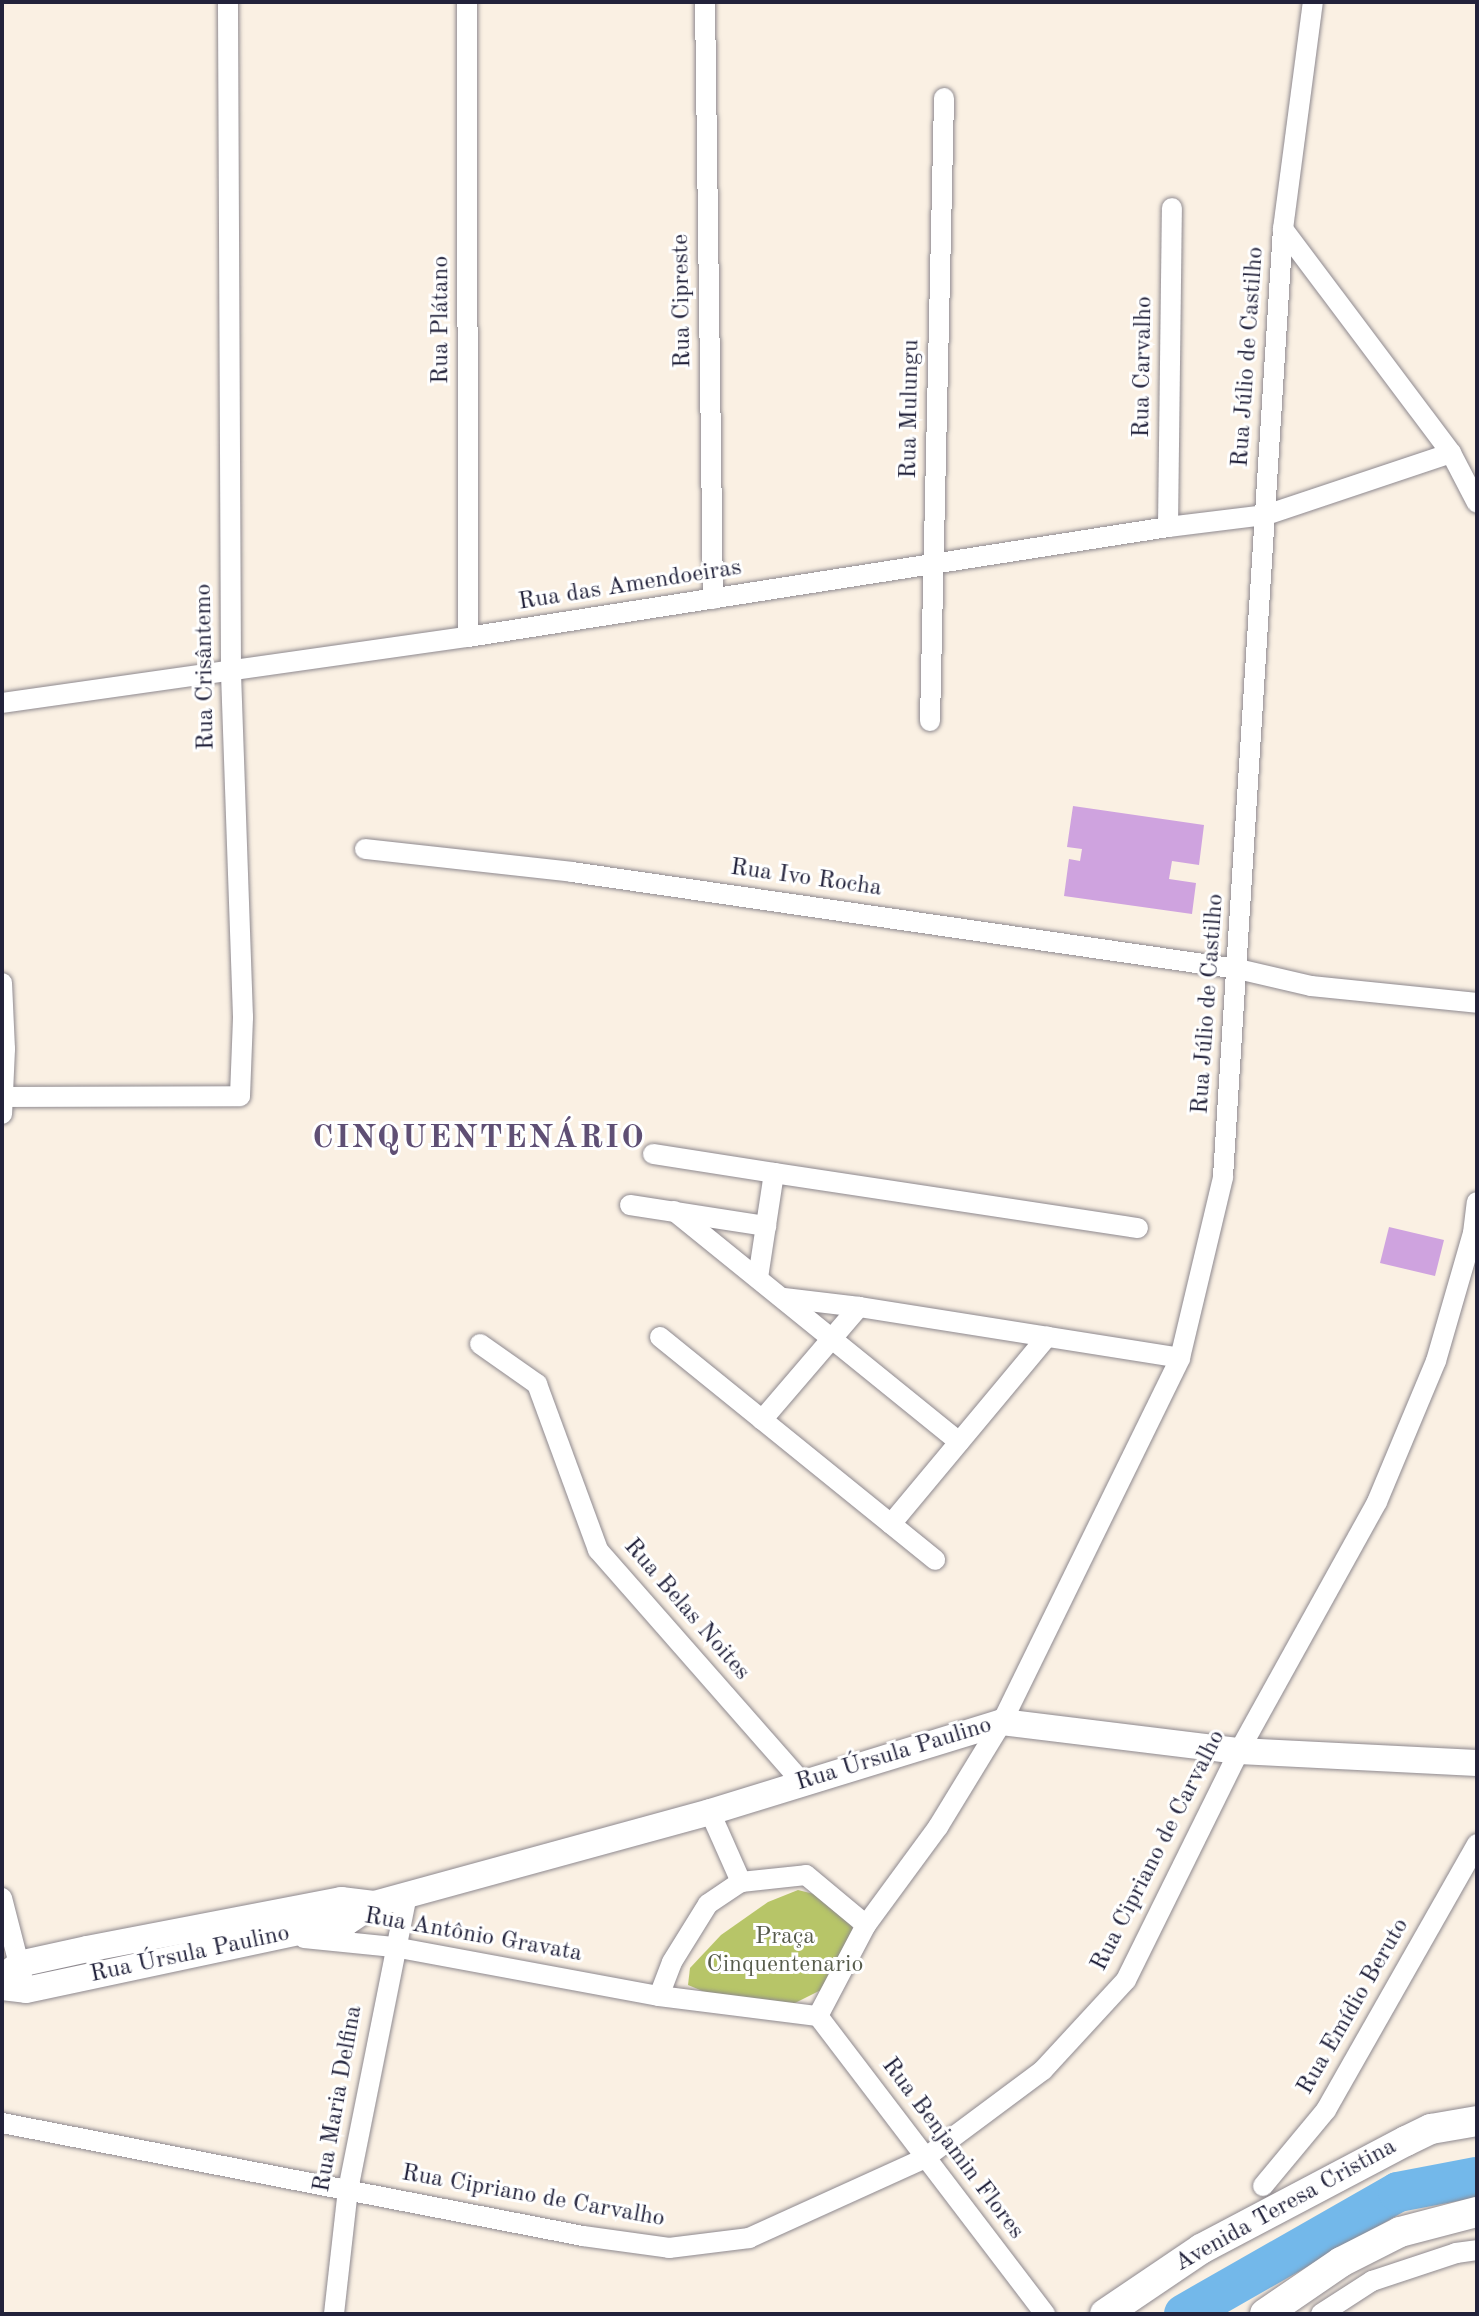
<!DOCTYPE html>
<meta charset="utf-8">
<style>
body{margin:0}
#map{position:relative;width:1479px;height:2316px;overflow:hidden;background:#faf0e3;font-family:"Old Standard TT",serif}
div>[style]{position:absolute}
.green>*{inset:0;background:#b7c568}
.river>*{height:40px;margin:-20px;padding:0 20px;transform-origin:20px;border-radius:20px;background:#73b8ea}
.building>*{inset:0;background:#cfa3df}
.roads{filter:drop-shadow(0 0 2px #8e898f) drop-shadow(0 0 2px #8e898f)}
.minor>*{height:20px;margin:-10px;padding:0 10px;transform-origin:10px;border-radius:10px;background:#fff}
.tertiary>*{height:26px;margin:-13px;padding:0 13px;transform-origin:13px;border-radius:13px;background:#fff}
.secondary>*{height:30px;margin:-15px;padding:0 15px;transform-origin:15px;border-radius:15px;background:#fff}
span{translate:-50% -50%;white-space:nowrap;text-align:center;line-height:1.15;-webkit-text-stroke:6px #fff;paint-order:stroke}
.street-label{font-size:24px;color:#22223b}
.park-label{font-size:24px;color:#565b4b}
.district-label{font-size:32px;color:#5f4f74;font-weight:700;letter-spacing:2px}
.frame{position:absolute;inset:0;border:4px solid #22223b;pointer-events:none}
</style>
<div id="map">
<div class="green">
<i style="clip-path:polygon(798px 1890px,814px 1894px,852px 1926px,854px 1933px,823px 1989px,791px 2005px,712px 1995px,688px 1985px,690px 1968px,721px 1935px,768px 1902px)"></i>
</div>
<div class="river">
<i style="left:1184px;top:2314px;width:246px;rotate:-29.7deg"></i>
<i style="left:1398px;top:2192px;width:80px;rotate:-10.8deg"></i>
</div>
<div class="building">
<i style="clip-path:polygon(1073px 806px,1204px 825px,1199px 865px,1172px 861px,1169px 879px,1196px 883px,1192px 914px,1064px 896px,1069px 859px,1080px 861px,1082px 849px,1067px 847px)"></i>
<i style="clip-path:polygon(1389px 1227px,1444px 1240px,1435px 1276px,1380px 1263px)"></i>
</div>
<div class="roads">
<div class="minor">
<i style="left:467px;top:2px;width:635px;rotate:89.91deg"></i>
<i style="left:705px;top:2px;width:597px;rotate:89.23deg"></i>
<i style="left:1283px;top:229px;width:280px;rotate:53.1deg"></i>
<i style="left:1451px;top:453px;width:56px;rotate:62.5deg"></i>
<i style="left:1168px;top:527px;width:319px;rotate:-89.3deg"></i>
<i style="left:2px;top:703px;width:471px;rotate:-8.1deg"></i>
<i style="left:468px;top:637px;width:709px;rotate:-8.93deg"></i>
<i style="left:1168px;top:527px;width:99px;rotate:-7deg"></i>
<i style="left:1266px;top:515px;width:195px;rotate:-18.5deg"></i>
<i style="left:930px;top:721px;width:623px;rotate:-88.71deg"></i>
<i style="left:365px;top:849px;width:208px;rotate:6.3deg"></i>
<i style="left:572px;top:872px;width:673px;rotate:8.29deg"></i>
<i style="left:1238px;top:969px;width:75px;rotate:13.1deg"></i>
<i style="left:1311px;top:986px;width:167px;rotate:5.8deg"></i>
<i style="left:2px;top:983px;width:66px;rotate:87.4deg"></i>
<i style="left:5px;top:1049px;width:65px;rotate:92.6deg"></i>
<i style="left:5px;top:1097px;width:235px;rotate:-0.2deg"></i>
<i style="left:240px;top:1096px;width:79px;rotate:-87.8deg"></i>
<i style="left:243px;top:1017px;width:346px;rotate:-92deg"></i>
<i style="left:231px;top:671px;width:669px;rotate:-90.26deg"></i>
<i style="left:653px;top:1154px;width:122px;rotate:8.9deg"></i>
<i style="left:774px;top:1173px;width:106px;rotate:98.7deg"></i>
<i style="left:774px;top:1173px;width:368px;rotate:8.6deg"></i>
<i style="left:630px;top:1205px;width:138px;rotate:8.8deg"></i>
<i style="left:674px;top:1211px;width:367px;rotate:39deg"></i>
<i style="left:784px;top:1298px;width:76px;rotate:6.8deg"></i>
<i style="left:859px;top:1307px;width:325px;rotate:9deg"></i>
<i style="left:660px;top:1337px;width:354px;rotate:39deg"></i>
<i style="left:480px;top:1344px;width:70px;rotate:35.1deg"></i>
<i style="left:537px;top:1384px;width:177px;rotate:69.8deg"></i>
<i style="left:598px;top:1550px;width:309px;rotate:48.7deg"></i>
<i style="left:762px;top:1420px;width:149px;rotate:-49.4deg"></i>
<i style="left:891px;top:1524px;width:244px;rotate:-50.2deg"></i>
<i style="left:710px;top:1812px;width:77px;rotate:66.1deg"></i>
<i style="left:2px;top:1898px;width:81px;rotate:75.6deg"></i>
<i style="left:304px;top:1938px;width:90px;rotate:5.7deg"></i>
<i style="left:394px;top:1947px;width:269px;rotate:10.5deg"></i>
<i style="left:659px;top:1996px;width:160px;rotate:7.2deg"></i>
<i style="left:659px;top:1996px;width:36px;rotate:-69deg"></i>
<i style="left:672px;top:1962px;width:68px;rotate:-58.2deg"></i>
<i style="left:708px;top:1904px;width:40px;rotate:-34deg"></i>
<i style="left:741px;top:1882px;width:65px;rotate:-6.1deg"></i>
<i style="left:806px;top:1875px;width:78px;rotate:39.8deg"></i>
<i style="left:818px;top:2016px;width:103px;rotate:-62.2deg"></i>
<i style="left:866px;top:1925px;width:122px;rotate:-53.7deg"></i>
<i style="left:938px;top:1827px;width:123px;rotate:-58.6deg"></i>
<i style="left:1002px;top:1722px;width:405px;rotate:-63.9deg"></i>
<i style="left:1180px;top:1358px;width:186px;rotate:-76.6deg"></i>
<i style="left:1223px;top:1177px;width:950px;rotate:-86.38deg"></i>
<i style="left:1283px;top:229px;width:229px;rotate:-82.5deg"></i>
<i style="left:818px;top:2016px;width:375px;rotate:52.7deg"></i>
<i style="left:2px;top:2123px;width:592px;rotate:11.01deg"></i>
<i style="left:583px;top:2236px;width:87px;rotate:7.9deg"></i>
<i style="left:669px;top:2248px;width:81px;rotate:-7.1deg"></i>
<i style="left:749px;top:2238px;width:193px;rotate:-24.4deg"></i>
<i style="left:925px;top:2158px;width:147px;rotate:-36.7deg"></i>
<i style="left:1043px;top:2070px;width:122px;rotate:-47.3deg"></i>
<i style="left:1126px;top:1980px;width:255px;rotate:-63.7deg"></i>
<i style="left:1239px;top:1751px;width:285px;rotate:-61deg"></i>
<i style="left:1377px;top:1502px;width:153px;rotate:-67.3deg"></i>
<i style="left:1436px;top:1361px;width:133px;rotate:-73.9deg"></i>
<i style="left:1473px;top:1233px;width:31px;rotate:-83deg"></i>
<i style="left:1263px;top:2186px;width:99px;rotate:-50.3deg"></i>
<i style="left:1326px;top:2110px;width:306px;rotate:-60.4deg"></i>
<i style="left:334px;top:2314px;width:125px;rotate:-83.6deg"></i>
<i style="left:348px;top:2190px;width:301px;rotate:-78.7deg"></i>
<i style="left:1321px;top:2314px;width:61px;rotate:-32.9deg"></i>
<i style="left:1372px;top:2281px;width:89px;rotate:-18.4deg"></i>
<i style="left:1456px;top:2253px;width:21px;rotate:-8deg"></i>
</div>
<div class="tertiary">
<i style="left:2px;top:1978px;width:22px;rotate:-39deg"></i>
<i style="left:19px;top:1964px;width:70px;rotate:-12.4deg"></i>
<i style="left:87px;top:1949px;width:259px;rotate:-10.9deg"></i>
<i style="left:341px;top:1900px;width:33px;rotate:7deg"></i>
<i style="left:2px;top:1987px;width:24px;rotate:7deg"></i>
<i style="left:26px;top:1990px;width:328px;rotate:-12deg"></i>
<i style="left:347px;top:1922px;width:32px;rotate:-34deg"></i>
<i style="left:374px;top:1904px;width:348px;rotate:-15.3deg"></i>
<i style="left:710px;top:1812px;width:306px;rotate:-17.1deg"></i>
<i style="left:1002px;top:1722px;width:239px;rotate:7deg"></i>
<i style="left:1239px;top:1751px;width:238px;rotate:2.9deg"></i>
</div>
<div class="secondary">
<i style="left:1105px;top:2314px;width:116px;rotate:-34.1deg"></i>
<i style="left:1201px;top:2249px;width:232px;rotate:-27.8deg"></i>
<i style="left:1406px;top:2141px;width:28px;rotate:-26deg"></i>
<i style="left:1431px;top:2129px;width:47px;rotate:-9.9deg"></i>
<i style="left:1265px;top:2314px;width:92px;rotate:-34.4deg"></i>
<i style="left:1341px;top:2262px;width:66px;rotate:-27deg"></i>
<i style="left:1400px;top:2232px;width:80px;rotate:-14.6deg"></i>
</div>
</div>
<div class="street-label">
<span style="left:683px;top:301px;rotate:-91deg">Rua Cipreste</span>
<span style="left:442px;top:320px;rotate:-90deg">Rua Plátano</span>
<span style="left:1249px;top:357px;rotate:-86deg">Rua Júlio de Castilho</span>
<span style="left:1144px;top:367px;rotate:-89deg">Rua Carvalho</span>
<span style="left:911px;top:409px;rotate:-89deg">Rua Mulungu</span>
<span style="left:630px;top:586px;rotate:-9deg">Rua das Amendoeiras</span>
<span style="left:206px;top:667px;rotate:-91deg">Rua Crisântemo</span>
<span style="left:806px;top:879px;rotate:8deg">Rua Ivo Rocha</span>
<span style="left:1209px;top:1004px;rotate:-86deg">Rua Júlio de Castilho</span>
<span style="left:686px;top:1610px;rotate:49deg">Rua Belas Noites</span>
<span style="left:894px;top:1755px;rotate:-17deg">Rua Úrsula Paulino</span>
<span style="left:1159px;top:1851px;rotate:-63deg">Rua Cipriano de Carvalho</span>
<span style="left:473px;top:1936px;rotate:10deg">Rua Antônio Gravata</span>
<span style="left:190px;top:1955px;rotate:-12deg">Rua Úrsula Paulino</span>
<span style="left:1354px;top:2007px;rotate:-60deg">Rua Emídio Beruto</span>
<span style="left:339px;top:2099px;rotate:-80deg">Rua Maria Delfina</span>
<span style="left:952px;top:2149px;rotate:53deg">Rua Benjamin Flores</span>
<span style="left:533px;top:2197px;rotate:10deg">Rua Cipriano de Carvalho</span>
<span style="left:1286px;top:2206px;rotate:-29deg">Avenida Teresa Cristina</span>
</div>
<div class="park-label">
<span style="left:785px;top:1952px">Praça<br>Cinquentenario</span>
</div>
<div class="district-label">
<span style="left:479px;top:1139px">CINQUENTENÁRIO</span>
</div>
<div class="frame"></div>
</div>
